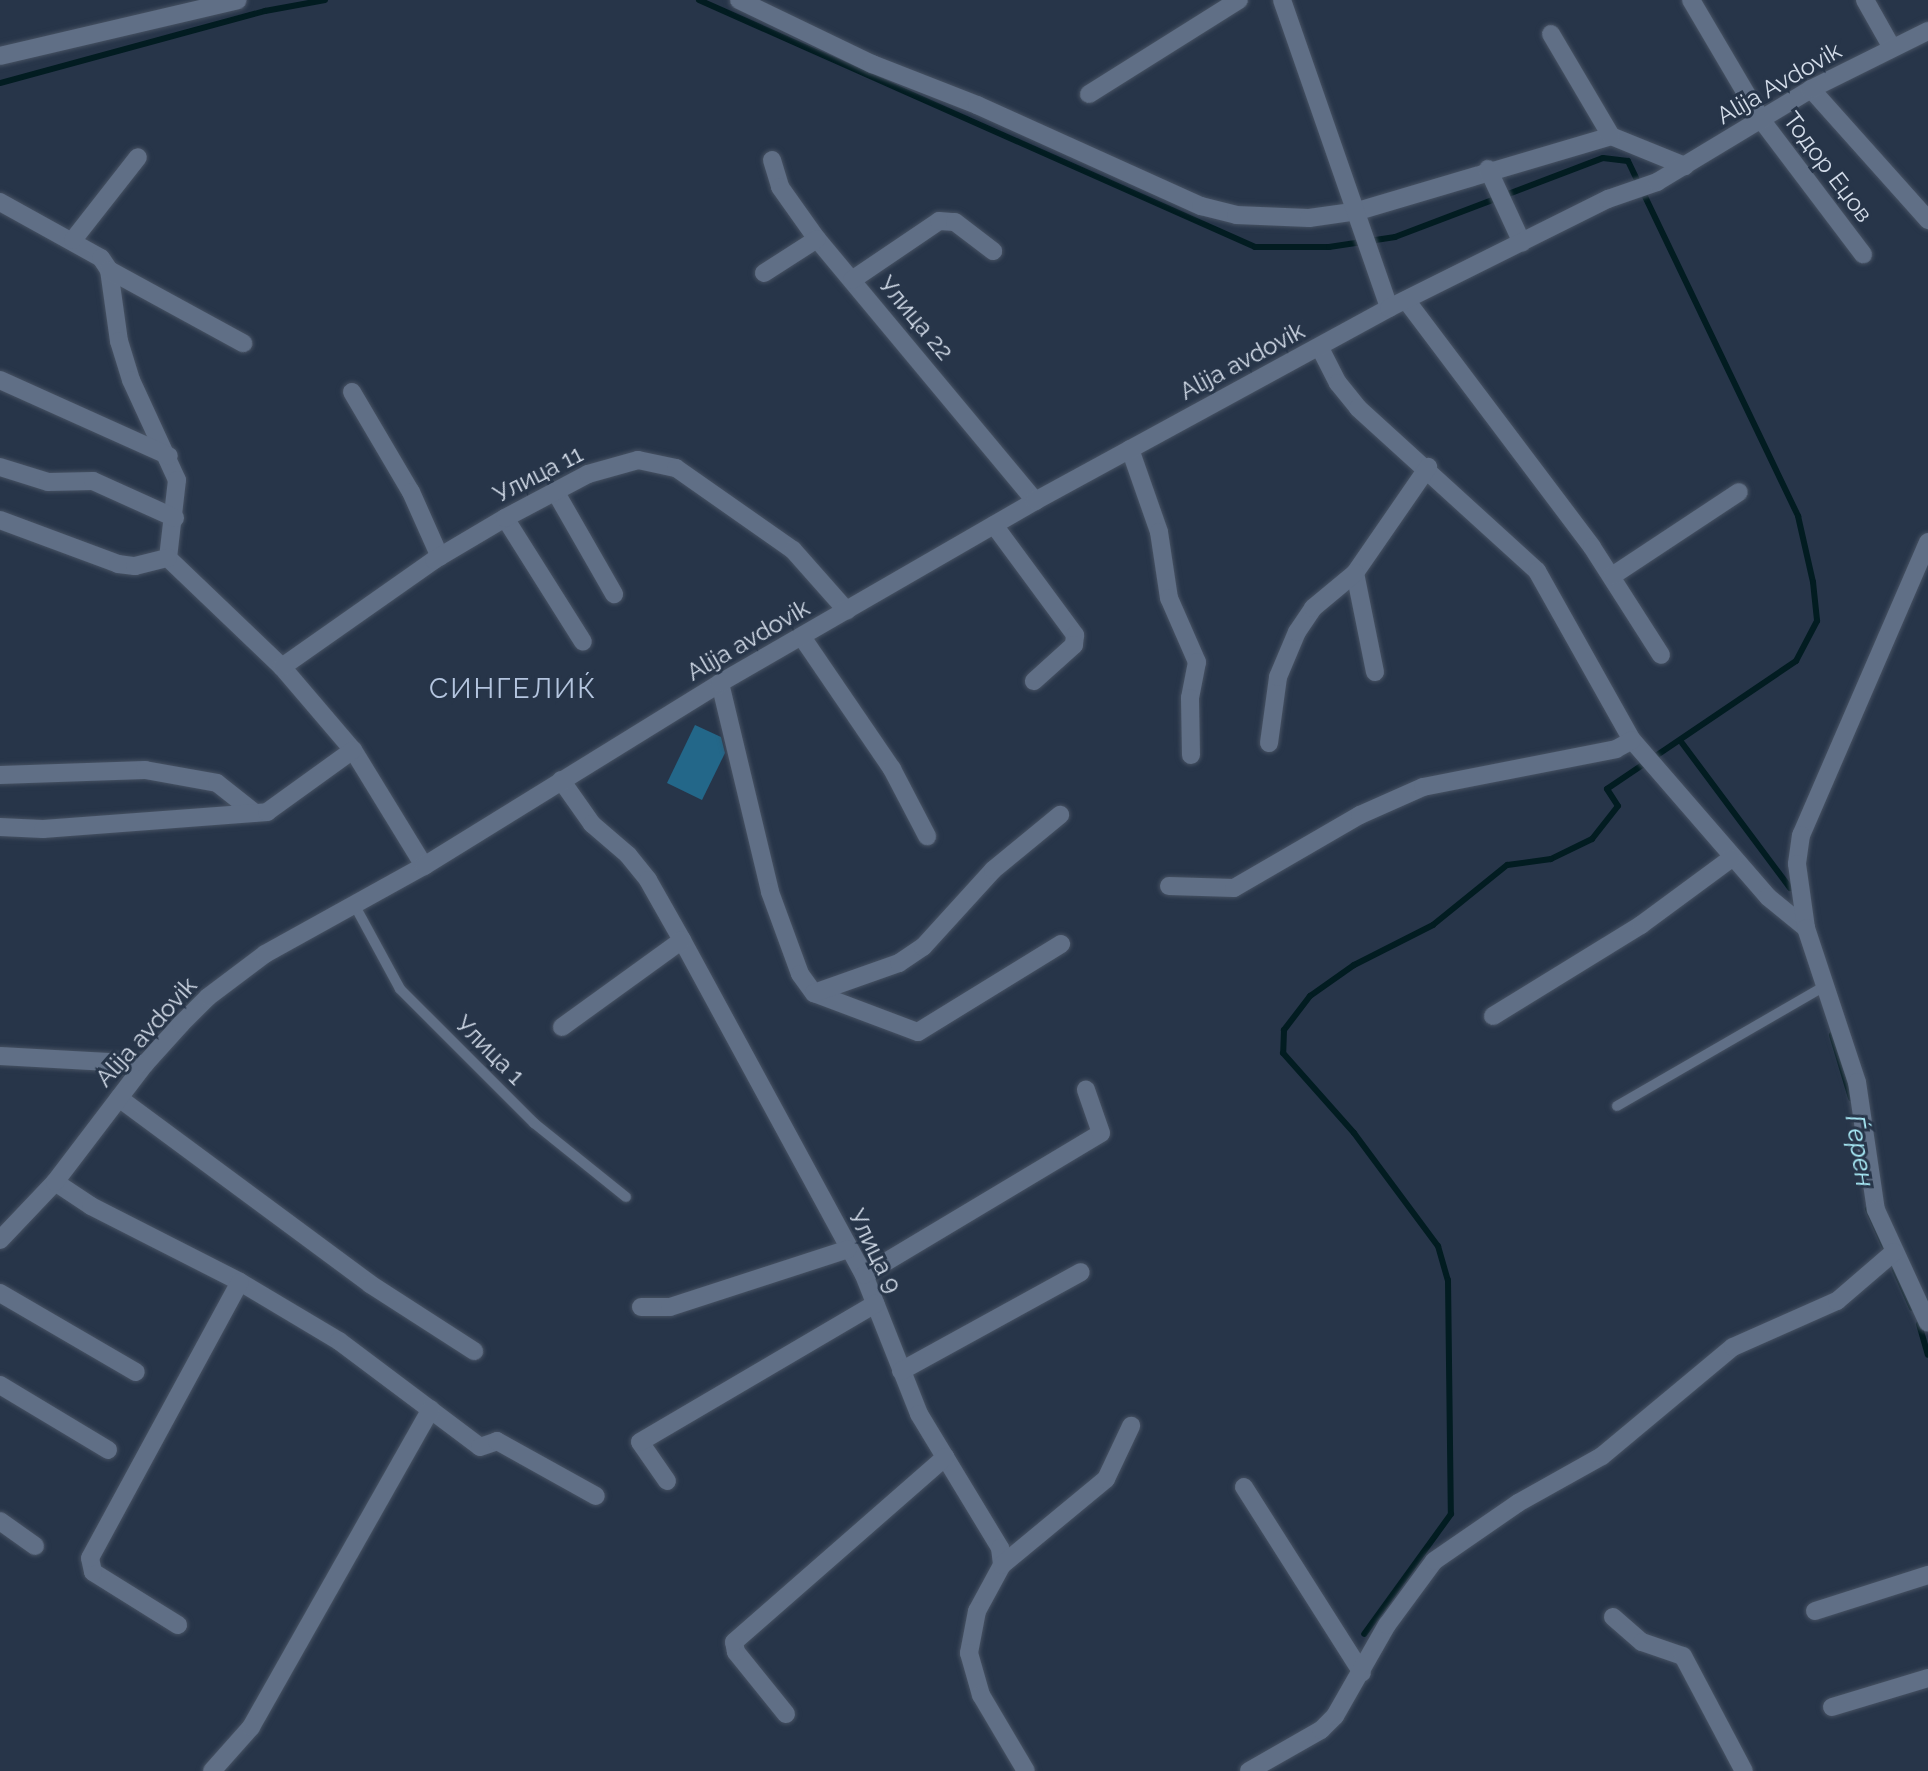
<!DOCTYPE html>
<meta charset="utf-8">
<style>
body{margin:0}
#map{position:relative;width:1928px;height:1771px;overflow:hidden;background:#273549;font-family:Raleway,sans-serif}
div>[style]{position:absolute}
.stream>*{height:6px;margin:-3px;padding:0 3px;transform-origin:3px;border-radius:3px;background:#021c21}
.building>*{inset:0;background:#236789}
.roads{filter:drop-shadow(0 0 2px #475263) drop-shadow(0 0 2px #475263)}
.service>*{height:10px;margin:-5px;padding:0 5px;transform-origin:5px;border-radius:5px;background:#606f86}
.minor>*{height:18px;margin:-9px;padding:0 9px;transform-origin:9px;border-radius:9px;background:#606f86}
span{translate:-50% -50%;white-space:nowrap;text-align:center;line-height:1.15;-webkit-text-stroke:6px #273549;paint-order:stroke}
.street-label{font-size:24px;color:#d3dce9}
.water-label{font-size:26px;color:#abeefa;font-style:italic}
.quarter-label{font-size:28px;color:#b4c5df;letter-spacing:2px}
</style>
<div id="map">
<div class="stream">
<i style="left:699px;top:0;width:608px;rotate:23.95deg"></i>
<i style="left:1255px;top:247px;width:74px"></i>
<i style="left:1329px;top:247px;width:67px;rotate:-8.6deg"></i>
<i style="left:1395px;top:237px;width:222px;rotate:-20.8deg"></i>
<i style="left:1603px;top:158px;width:25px;rotate:7deg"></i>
<i style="left:1628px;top:161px;width:394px;rotate:64.4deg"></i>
<i style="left:1798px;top:516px;width:68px;rotate:77.2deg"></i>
<i style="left:1813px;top:582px;width:39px;rotate:84deg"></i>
<i style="left:1817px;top:621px;width:45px;rotate:117.7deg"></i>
<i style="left:1796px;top:661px;width:228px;rotate:145.9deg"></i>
<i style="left:1607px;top:789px;width:20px;rotate:57deg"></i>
<i style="left:1618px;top:806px;width:42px;rotate:128.2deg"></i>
<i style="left:1592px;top:839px;width:46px;rotate:154deg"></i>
<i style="left:1551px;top:859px;width:44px;rotate:172.2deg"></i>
<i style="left:1507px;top:865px;width:95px;rotate:141deg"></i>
<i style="left:1433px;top:925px;width:89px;rotate:153.1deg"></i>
<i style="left:1354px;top:965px;width:54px;rotate:144.8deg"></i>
<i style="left:1310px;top:996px;width:43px;rotate:127.4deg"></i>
<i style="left:1284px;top:1030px;width:23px;rotate:92deg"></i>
<i style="left:1283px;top:1053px;width:107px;rotate:48.4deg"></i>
<i style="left:1354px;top:1133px;width:141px;rotate:53.4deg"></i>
<i style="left:1438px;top:1246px;width:35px;rotate:74deg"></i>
<i style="left:1448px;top:1280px;width:234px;rotate:89.3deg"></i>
<i style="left:1451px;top:1514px;width:148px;rotate:125.9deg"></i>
<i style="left:0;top:83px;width:275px;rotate:-15.2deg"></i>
<i style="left:265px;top:11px;width:61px;rotate:-10.4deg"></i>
<i style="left:1682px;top:743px;width:181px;rotate:53.3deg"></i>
<i style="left:1832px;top:1035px;width:66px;rotate:73.2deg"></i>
<i style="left:1868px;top:1209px;width:108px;rotate:66deg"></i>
<i style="left:1919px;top:1324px;width:32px;rotate:74deg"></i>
</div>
<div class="building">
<i style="clip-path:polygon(695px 725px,721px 737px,725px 753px,702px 800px,667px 783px)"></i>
</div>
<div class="roads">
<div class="service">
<i style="left:355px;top:906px;width:94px;rotate:61.5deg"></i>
<i style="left:400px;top:989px;width:190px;rotate:45deg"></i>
<i style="left:534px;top:1123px;width:118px;rotate:38.8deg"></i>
<i style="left:1617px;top:1106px;width:240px;rotate:-30deg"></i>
</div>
<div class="minor">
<i style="left:739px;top:0;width:148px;rotate:25.7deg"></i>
<i style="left:872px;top:64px;width:113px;rotate:21.3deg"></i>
<i style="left:977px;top:105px;width:246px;rotate:24.3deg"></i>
<i style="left:1201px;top:206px;width:36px;rotate:14deg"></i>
<i style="left:1236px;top:215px;width:73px;rotate:2.4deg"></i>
<i style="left:1309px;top:218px;width:49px;rotate:-8.1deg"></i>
<i style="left:1358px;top:211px;width:264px;rotate:-16.5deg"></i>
<i style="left:1611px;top:136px;width:80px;rotate:22.1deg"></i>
<i style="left:1282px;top:0;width:326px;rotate:70.8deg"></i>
<i style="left:1691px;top:0;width:142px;rotate:59.5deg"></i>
<i style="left:1763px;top:122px;width:166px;rotate:52.9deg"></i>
<i style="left:1865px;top:0;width:55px;rotate:60.6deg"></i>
<i style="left:1551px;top:34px;width:118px;rotate:59.5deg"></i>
<i style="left:0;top:56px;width:244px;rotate:-13.2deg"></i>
<i style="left:1811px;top:89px;width:176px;rotate:48.2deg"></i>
<i style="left:1089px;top:94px;width:177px;rotate:-32.1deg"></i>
<i style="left:772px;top:160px;width:28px;rotate:73deg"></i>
<i style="left:780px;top:187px;width:64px;rotate:54.6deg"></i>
<i style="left:817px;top:239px;width:341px;rotate:50.2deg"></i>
<i style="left:1488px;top:169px;width:81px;rotate:65.3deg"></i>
<i style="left:0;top:202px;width:115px;rotate:29deg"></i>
<i style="left:101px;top:258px;width:14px;rotate:56deg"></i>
<i style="left:109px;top:270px;width:72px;rotate:82deg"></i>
<i style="left:119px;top:341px;width:41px;rotate:72.9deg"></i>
<i style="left:131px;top:380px;width:110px;rotate:65.3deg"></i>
<i style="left:177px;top:480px;width:79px;rotate:96.6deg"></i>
<i style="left:168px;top:558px;width:158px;rotate:43.7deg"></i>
<i style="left:282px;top:667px;width:109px;rotate:49.5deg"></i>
<i style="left:353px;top:750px;width:136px;rotate:58.5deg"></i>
<i style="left:73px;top:240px;width:105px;rotate:-51.9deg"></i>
<i style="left:109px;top:270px;width:153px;rotate:28.6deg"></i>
<i style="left:764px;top:273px;width:63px;rotate:-32.7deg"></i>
<i style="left:852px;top:280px;width:105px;rotate:-34.1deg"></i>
<i style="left:939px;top:221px;width:16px;rotate:4deg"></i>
<i style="left:955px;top:222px;width:48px;rotate:37.3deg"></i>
<i style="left:1406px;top:300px;width:309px;rotate:53deg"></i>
<i style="left:1592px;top:547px;width:128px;rotate:57.4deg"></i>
<i style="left:1320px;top:348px;width:39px;rotate:63deg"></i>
<i style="left:1338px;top:383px;width:32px;rotate:51deg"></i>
<i style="left:1358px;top:408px;width:242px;rotate:42.3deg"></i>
<i style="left:1537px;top:571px;width:194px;rotate:60.7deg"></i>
<i style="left:1632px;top:740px;width:208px;rotate:49.1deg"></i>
<i style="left:1768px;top:897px;width:49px;rotate:39.2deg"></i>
<i style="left:0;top:380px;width:185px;rotate:24.2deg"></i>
<i style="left:352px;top:392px;width:116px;rotate:59.5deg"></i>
<i style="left:411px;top:492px;width:71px;rotate:66deg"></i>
<i style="left:1130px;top:449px;width:88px;rotate:70.7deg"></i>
<i style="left:1159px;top:532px;width:67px;rotate:81.4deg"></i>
<i style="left:1169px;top:598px;width:70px;rotate:66.4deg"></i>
<i style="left:1197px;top:662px;width:37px;rotate:101deg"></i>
<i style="left:1190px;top:698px;width:57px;rotate:89deg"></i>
<i style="left:0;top:467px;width:50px;rotate:17.4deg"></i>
<i style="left:48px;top:482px;width:45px;rotate:-1.3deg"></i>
<i style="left:93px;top:481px;width:90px;rotate:24.3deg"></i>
<i style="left:555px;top:491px;width:119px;rotate:60.2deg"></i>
<i style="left:505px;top:518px;width:146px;rotate:57.8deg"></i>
<i style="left:0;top:520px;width:126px;rotate:20.4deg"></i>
<i style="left:118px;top:564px;width:17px;rotate:7deg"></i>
<i style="left:135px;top:566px;width:34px;rotate:-14deg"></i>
<i style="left:994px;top:525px;width:137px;rotate:53.6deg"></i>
<i style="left:1075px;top:635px;width:10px;rotate:96deg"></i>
<i style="left:1074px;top:645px;width:54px;rotate:138deg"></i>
<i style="left:1928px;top:542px;width:319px;rotate:113.4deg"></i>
<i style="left:1801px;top:835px;width:29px;rotate:98deg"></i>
<i style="left:1797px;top:864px;width:65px;rotate:82deg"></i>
<i style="left:1806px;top:928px;width:162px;rotate:71.7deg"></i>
<i style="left:1857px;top:1082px;width:129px;rotate:81.6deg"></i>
<i style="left:1876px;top:1210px;width:124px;rotate:65.3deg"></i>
<i style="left:1612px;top:576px;width:152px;rotate:-33.5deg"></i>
<i style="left:802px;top:637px;width:160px;rotate:55.7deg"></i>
<i style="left:892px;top:769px;width:76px;rotate:62.4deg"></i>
<i style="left:282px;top:667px;width:186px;rotate:-35.1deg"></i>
<i style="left:434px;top:560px;width:82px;rotate:-30.6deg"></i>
<i style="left:505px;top:518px;width:94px;rotate:-27.9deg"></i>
<i style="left:588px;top:474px;width:52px;rotate:-15.6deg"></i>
<i style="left:638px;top:460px;width:39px;rotate:12deg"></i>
<i style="left:676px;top:468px;width:143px;rotate:35deg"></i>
<i style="left:793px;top:550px;width:81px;rotate:48.5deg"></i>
<i style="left:1375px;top:672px;width:101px;rotate:-101.4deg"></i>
<i style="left:1355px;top:573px;width:129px;rotate:-55.4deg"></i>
<i style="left:720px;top:683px;width:215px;rotate:76.5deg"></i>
<i style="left:770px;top:892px;width:87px;rotate:69.9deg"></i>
<i style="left:800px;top:974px;width:24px;rotate:54deg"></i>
<i style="left:814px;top:993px;width:111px;rotate:20.6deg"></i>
<i style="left:918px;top:1032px;width:168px;rotate:-31.6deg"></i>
<i style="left:1269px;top:743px;width:67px;rotate:-82.2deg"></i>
<i style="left:1278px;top:677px;width:49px;rotate:-67.1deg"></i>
<i style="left:1297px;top:632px;width:29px;rotate:-56deg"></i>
<i style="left:1313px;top:608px;width:55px;rotate:-39.8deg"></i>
<i style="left:0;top:775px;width:145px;rotate:-2deg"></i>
<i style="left:145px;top:770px;width:73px;rotate:10.2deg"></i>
<i style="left:217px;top:783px;width:48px;rotate:38.3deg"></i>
<i style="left:561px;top:780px;width:54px;rotate:54.8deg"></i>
<i style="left:592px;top:824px;width:48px;rotate:40.7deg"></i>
<i style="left:628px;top:855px;width:32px;rotate:51deg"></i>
<i style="left:648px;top:880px;width:69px;rotate:60.5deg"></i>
<i style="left:682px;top:940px;width:381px;rotate:61.5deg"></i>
<i style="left:864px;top:1275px;width:149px;rotate:68.4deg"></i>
<i style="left:919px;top:1414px;width:157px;rotate:58.8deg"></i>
<i style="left:1000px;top:1548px;width:17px;rotate:83deg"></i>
<i style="left:1002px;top:1565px;width:52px;rotate:118.5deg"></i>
<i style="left:977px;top:1611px;width:43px;rotate:100.8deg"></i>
<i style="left:969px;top:1653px;width:44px;rotate:74.1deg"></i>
<i style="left:981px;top:1695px;width:88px;rotate:59.4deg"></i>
<i style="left:0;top:827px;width:43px;rotate:2.7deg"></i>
<i style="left:43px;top:829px;width:225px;rotate:-4.3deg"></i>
<i style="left:267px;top:812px;width:106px;rotate:-35.8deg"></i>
<i style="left:1169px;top:886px;width:65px;rotate:1.8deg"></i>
<i style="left:1234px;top:888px;width:146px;rotate:-30.1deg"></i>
<i style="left:1360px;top:815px;width:69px;rotate:-24deg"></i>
<i style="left:1423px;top:787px;width:197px;rotate:-11.1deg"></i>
<i style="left:1616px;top:749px;width:18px;rotate:-29deg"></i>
<i style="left:814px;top:993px;width:90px;rotate:-19.4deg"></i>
<i style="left:899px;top:963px;width:29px;rotate:-34deg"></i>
<i style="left:923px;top:947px;width:104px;rotate:-47.7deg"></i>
<i style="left:993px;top:870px;width:87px;rotate:-39.4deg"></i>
<i style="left:1493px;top:1016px;width:174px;rotate:-31.6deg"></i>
<i style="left:1641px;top:925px;width:113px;rotate:-36.4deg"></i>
<i style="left:562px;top:1027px;width:148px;rotate:-35.9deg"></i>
<i style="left:0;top:1056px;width:145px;rotate:3.2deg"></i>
<i style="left:119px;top:1098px;width:312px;rotate:36.5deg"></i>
<i style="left:370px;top:1284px;width:124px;rotate:32.8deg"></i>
<i style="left:55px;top:1182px;width:43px;rotate:33.7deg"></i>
<i style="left:91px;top:1206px;width:167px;rotate:27deg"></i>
<i style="left:240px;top:1282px;width:115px;rotate:30.8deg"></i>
<i style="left:339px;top:1341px;width:176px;rotate:36.9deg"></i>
<i style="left:480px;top:1447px;width:18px;rotate:-19deg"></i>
<i style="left:497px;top:1441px;width:113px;rotate:29.1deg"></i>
<i style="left:0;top:1240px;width:80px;rotate:-46.5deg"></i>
<i style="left:55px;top:1182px;width:148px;rotate:-52.7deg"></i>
<i style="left:145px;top:1064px;width:54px;rotate:-48deg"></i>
<i style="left:181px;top:1024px;width:38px;rotate:-45deg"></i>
<i style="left:208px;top:997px;width:71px;rotate:-37deg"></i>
<i style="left:265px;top:954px;width:182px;rotate:-29deg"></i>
<i style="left:424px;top:866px;width:348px;rotate:-31.7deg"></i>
<i style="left:720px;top:683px;width:364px;rotate:-30deg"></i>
<i style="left:1035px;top:501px;width:403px;rotate:-28.6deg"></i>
<i style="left:1389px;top:308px;width:245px;rotate:-26.5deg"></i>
<i style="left:1608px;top:199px;width:52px;rotate:-19.1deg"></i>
<i style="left:1657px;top:182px;width:180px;rotate:-31.1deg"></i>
<i style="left:1811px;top:89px;width:131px;rotate:-26.4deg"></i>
<i style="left:864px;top:1275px;width:276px;rotate:-30.9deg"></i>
<i style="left:1101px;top:1133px;width:46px;rotate:-109.2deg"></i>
<i style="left:0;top:1293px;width:157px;rotate:30.2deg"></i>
<i style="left:641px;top:1307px;width:29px"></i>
<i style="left:670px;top:1307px;width:187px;rotate:-18deg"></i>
<i style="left:901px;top:1371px;width:205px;rotate:-28.8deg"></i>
<i style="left:0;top:1385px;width:126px;rotate:31deg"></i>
<i style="left:667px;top:1481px;width:47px;rotate:-124.7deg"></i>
<i style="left:640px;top:1442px;width:273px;rotate:-30.4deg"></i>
<i style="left:1244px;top:1487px;width:220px;rotate:57.6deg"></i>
<i style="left:0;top:1521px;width:43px;rotate:35.5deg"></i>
<i style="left:1002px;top:1565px;width:135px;rotate:-39.6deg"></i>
<i style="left:1106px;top:1479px;width:59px;rotate:-64.7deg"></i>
<i style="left:1815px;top:1611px;width:119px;rotate:-17.7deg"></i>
<i style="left:1613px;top:1617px;width:38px;rotate:41deg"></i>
<i style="left:1642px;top:1642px;width:43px;rotate:18.9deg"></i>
<i style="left:1683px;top:1656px;width:130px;rotate:62.1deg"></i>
<i style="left:178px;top:1625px;width:100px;rotate:-148.1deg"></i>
<i style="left:93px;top:1572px;width:14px;rotate:-102deg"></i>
<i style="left:90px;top:1558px;width:314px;rotate:-61.5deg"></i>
<i style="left:1832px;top:1707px;width:100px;rotate:-16.8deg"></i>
<i style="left:786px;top:1714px;width:80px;rotate:-128.9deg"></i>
<i style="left:736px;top:1652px;width:10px;rotate:-101deg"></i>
<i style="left:734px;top:1642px;width:281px;rotate:-41.2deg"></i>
<i style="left:212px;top:1771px;width:59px;rotate:-48.4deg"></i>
<i style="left:251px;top:1727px;width:365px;rotate:-60.5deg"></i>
<i style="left:1249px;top:1771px;width:83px;rotate:-29.7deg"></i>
<i style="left:1321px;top:1730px;width:20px;rotate:-45deg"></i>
<i style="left:1335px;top:1716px;width:105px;rotate:-60.3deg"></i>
<i style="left:1387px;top:1625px;width:79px;rotate:-53.7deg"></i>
<i style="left:1434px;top:1561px;width:102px;rotate:-34.6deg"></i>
<i style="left:1518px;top:1503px;width:96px;rotate:-29.2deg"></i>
<i style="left:1602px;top:1456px;width:170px;rotate:-39.8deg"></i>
<i style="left:1733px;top:1347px;width:114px;rotate:-23.9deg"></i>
<i style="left:1837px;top:1301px;width:75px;rotate:-40.7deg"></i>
</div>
</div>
<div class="street-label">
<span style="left:1779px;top:83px;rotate:-30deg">Alija Avdovik</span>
<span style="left:1828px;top:167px;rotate:53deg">Тодор Еџов</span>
<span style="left:916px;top:318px;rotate:50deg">Улица 22</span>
<span style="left:1242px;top:361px;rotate:-28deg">Alija avdovik</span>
<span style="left:538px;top:474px;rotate:-27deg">Улица 11</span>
<span style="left:748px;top:640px;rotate:-30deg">Alija avdovik</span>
<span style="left:146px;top:1032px;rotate:-48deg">Alija avdovik</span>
<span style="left:490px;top:1050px;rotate:45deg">Улица 1</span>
<span style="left:875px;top:1251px;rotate:64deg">Улица 9</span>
</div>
<div class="water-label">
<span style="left:1859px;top:1151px;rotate:81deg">Ѓерен</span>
</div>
<div class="quarter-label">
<span style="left:513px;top:689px">СИНГЕЛИЌ</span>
</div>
</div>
